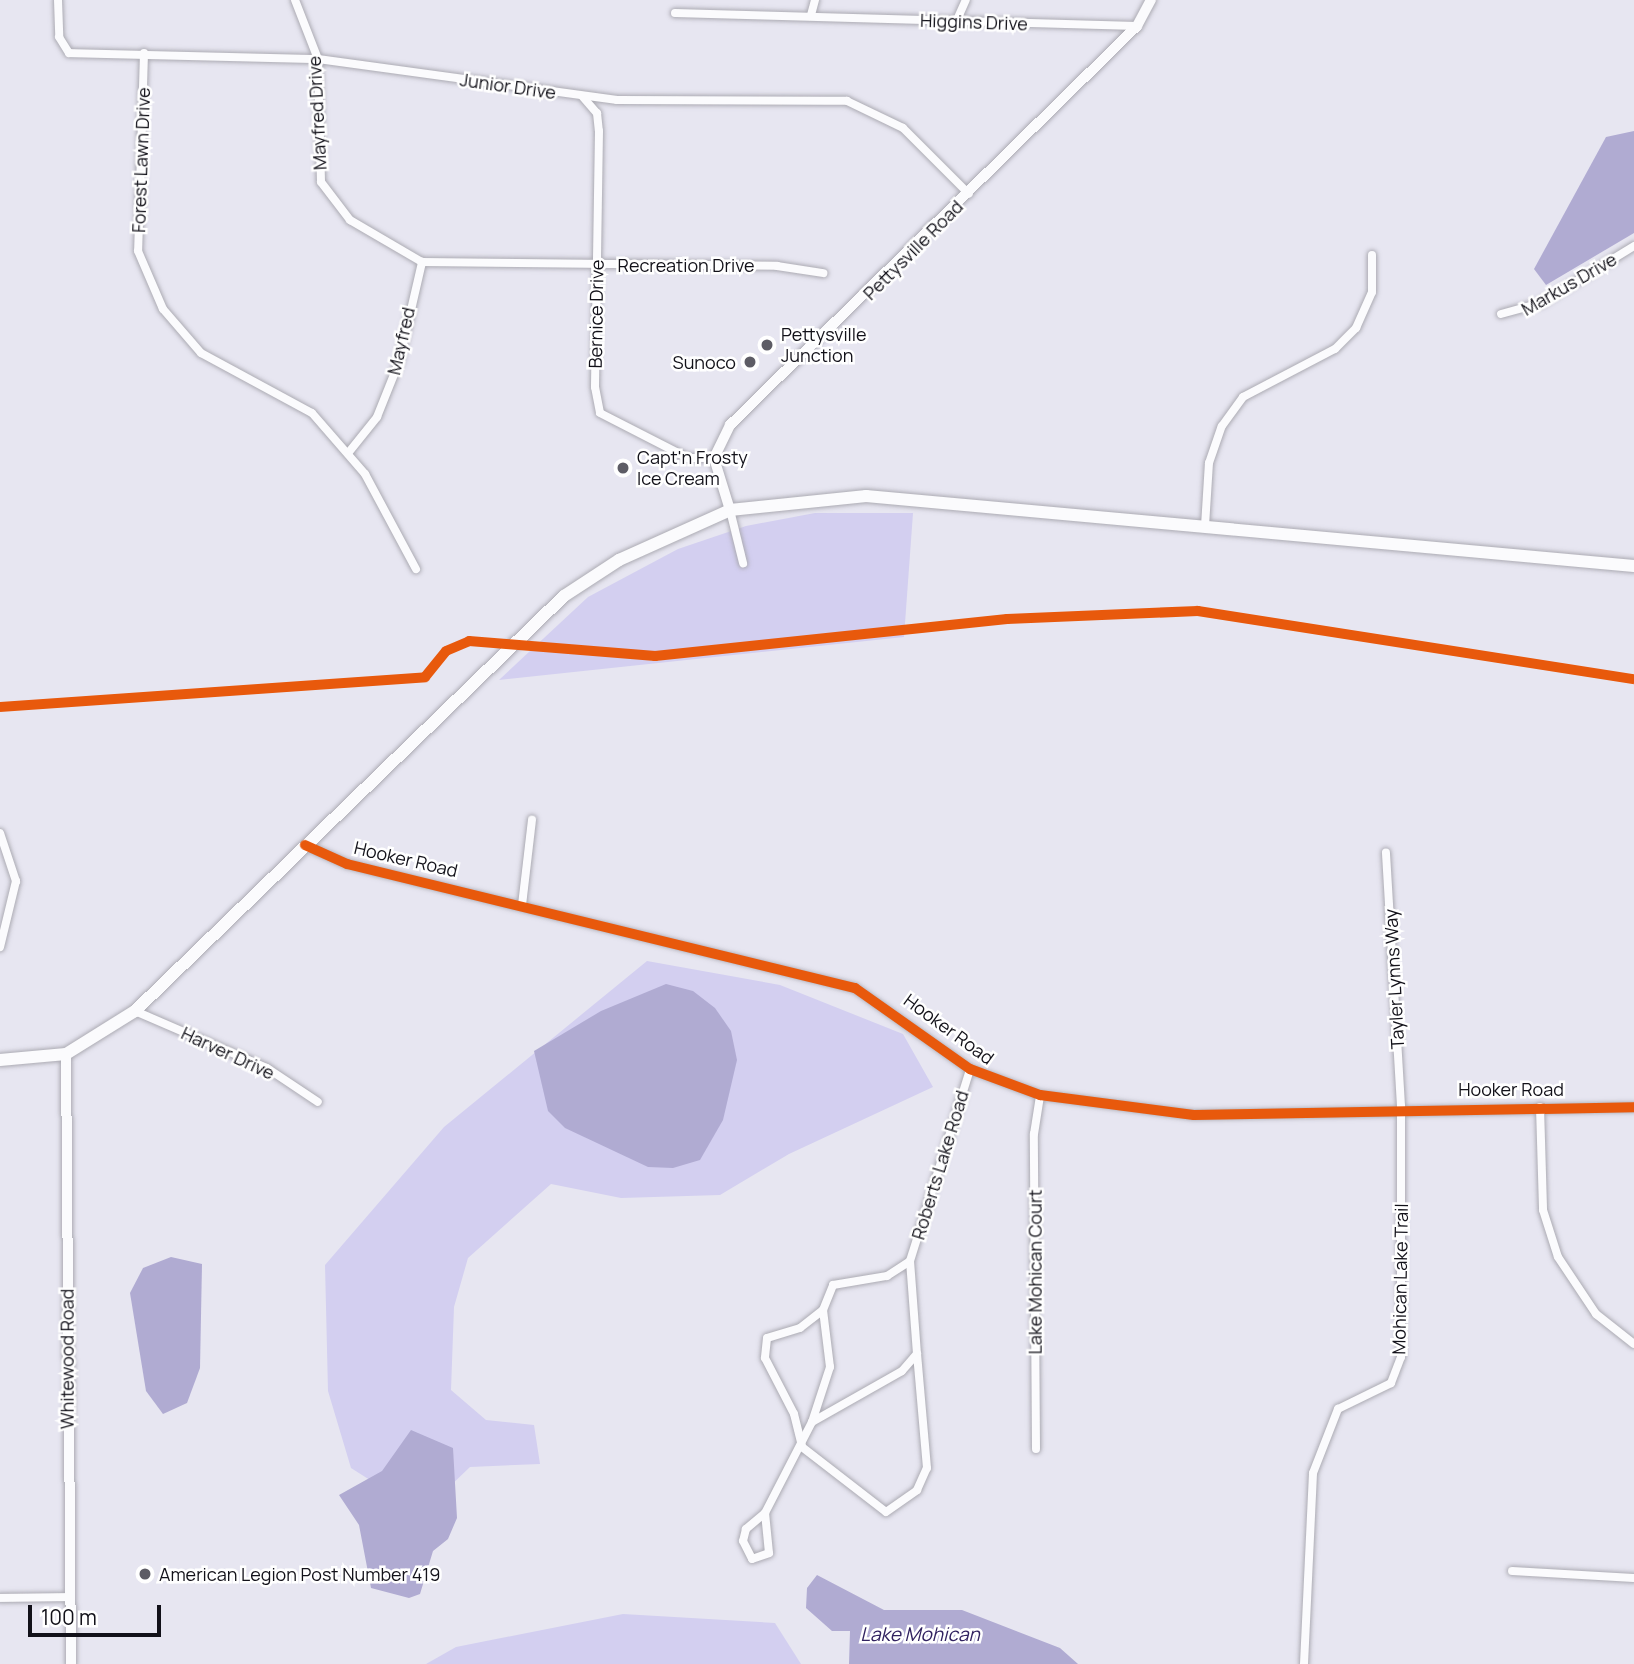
<!DOCTYPE html>
<style>
body{margin:0}
#map{position:relative;width:1634px;height:1664px;overflow:hidden;background:#e7e6f1;font-family:Manrope,sans-serif}
div>[style]{position:absolute}
.green>*{inset:0;background:#d3cff0}
.water>*{inset:0;background:#b0abd2}
.roads{filter:drop-shadow(0 0 2px #acabb3) drop-shadow(0 0 2px #acabb3)}
.minor>*{height:8px;margin:-4px;padding:0 4px;transform-origin:4px;border-radius:4px;background:#fbfbfd}
.tertiary>*{height:10px;margin:-5px;padding:0 5px;transform-origin:5px;border-radius:5px;background:#fbfbfd}
.secondary>*{height:10px;margin:-5px;padding:0 5px;transform-origin:5px;border-radius:5px;background:#fbfbfd}
.primary>*{height:12px;margin:-6px;padding:0 6px;transform-origin:6px;border-radius:6px;background:#fbfbfd}
.cycleway>*{height:10px;margin:-5px;padding:0 5px;transform-origin:5px;border-radius:5px;background:#e8590c}
.dots>*{width:19px;height:19px;translate:-50% -50%;box-sizing:border-box;border:4px solid #fff;border-radius:50%}
span{translate:-50% -50%;white-space:nowrap;text-align:center;line-height:1.15;-webkit-text-stroke:5px #fff;paint-order:stroke}
.street-label{font-size:18px;color:#121119}
.poi-label{font-size:18px;color:#121119}
.left{translate:0 -50%;text-align:left}
.right{translate:-100% -50%;text-align:right}
.water-label{font-size:19px;color:#312260;font-style:italic}
.scale{position:absolute;left:28px;top:1605px;width:133px;height:32px;box-sizing:border-box;border:4px solid #121119;border-top:0;padding-left:9px;font-size:21px;line-height:24px;white-space:nowrap;color:#121119;-webkit-text-stroke:5px #fff;paint-order:stroke}
</style>
<div id="map">
<div class="green">
<i style="clip-path:polygon(815px 513px,913px 513px,904px 637px,499px 680px,588px 597px,678px 549px,746px 526px)"></i>
<i style="clip-path:polygon(647px 961px,780px 985px,903px 1034px,933px 1087px,789px 1154px,720px 1195px,621px 1198px,551px 1184px,468px 1258px,454px 1307px,451px 1390px,486px 1420px,534px 1425px,540px 1464px,470px 1467px,422px 1513px,351px 1468px,328px 1391px,325px 1265px,444px 1127px)"></i>
<i style="clip-path:polygon(623px 1614px,775px 1623px,801px 1664px,426px 1664px,456px 1647px)"></i>
</div>
<div class="water">
<i style="clip-path:polygon(1634px 131px,1634px 233px,1546px 285px,1534px 269px,1606px 137px)"></i>
<i style="clip-path:polygon(666px 984px,693px 991px,715px 1008px,731px 1031px,737px 1060px,723px 1120px,700px 1160px,673px 1168px,648px 1167px,565px 1128px,548px 1111px,534px 1051px,601px 1011px)"></i>
<i style="clip-path:polygon(171px 1257px,202px 1264px,200px 1368px,187px 1403px,163px 1414px,146px 1391px,130px 1293px,143px 1268px)"></i>
<i style="clip-path:polygon(411px 1430px,453px 1448px,457px 1518px,448px 1539px,433px 1551px,420px 1594px,409px 1598px,371px 1588px,359px 1525px,339px 1495px,382px 1471px)"></i>
<i style="clip-path:polygon(817px 1575px,884px 1610px,962px 1610px,1060px 1648px,1078px 1664px,849px 1664px,850px 1631px,832px 1631px,806px 1608px,807px 1588px)"></i>
</div>
<div class="roads">
<div class="minor">
<i style="left:58px;top:0;width:37px;rotate:88deg"></i>
<i style="left:59px;top:37px;width:19px;rotate:58deg"></i>
<i style="left:69px;top:53px;width:249px;rotate:1.4deg"></i>
<i style="left:318px;top:59px;width:302px;rotate:7.8deg"></i>
<i style="left:617px;top:100px;width:230px;rotate:0.2deg"></i>
<i style="left:847px;top:101px;width:62px;rotate:25.7deg"></i>
<i style="left:903px;top:128px;width:93px;rotate:45deg"></i>
<i style="left:295px;top:0;width:63px;rotate:68.7deg"></i>
<i style="left:318px;top:59px;width:123px;rotate:88.6deg"></i>
<i style="left:321px;top:182px;width:48px;rotate:52.7deg"></i>
<i style="left:350px;top:220px;width:83px;rotate:30.3deg"></i>
<i style="left:422px;top:262px;width:355px;rotate:0.6deg"></i>
<i style="left:777px;top:266px;width:47px;rotate:8.7deg"></i>
<i style="left:675px;top:13px;width:462px;rotate:1.6deg"></i>
<i style="left:811px;top:15px;width:16px;rotate:-75deg"></i>
<i style="left:956px;top:22px;width:24px;rotate:-66deg"></i>
<i style="left:144px;top:53px;width:198px;rotate:91.7deg"></i>
<i style="left:138px;top:251px;width:63px;rotate:66.7deg"></i>
<i style="left:163px;top:309px;width:58px;rotate:49.2deg"></i>
<i style="left:201px;top:353px;width:126px;rotate:28.4deg"></i>
<i style="left:312px;top:413px;width:81px;rotate:49deg"></i>
<i style="left:365px;top:474px;width:108px;rotate:61.8deg"></i>
<i style="left:582px;top:96px;width:23px;rotate:49deg"></i>
<i style="left:597px;top:113px;width:18px;rotate:84deg"></i>
<i style="left:599px;top:131px;width:256px;rotate:90.9deg"></i>
<i style="left:595px;top:387px;width:26px;rotate:79deg"></i>
<i style="left:600px;top:413px;width:99px;rotate:27.1deg"></i>
<i style="left:688px;top:458px;width:26px"></i>
<i style="left:1501px;top:314px;width:41px;rotate:-15.4deg"></i>
<i style="left:1541px;top:303px;width:109px;rotate:-31.5deg"></i>
<i style="left:349px;top:452px;width:45px;rotate:-51.3deg"></i>
<i style="left:377px;top:417px;width:59px;rotate:-68.2deg"></i>
<i style="left:399px;top:362px;width:103px;rotate:-77deg"></i>
<i style="left:730px;top:510px;width:55px;rotate:76.2deg"></i>
<i style="left:1205px;top:526px;width:63px;rotate:-86.4deg"></i>
<i style="left:1209px;top:463px;width:39px;rotate:-71deg"></i>
<i style="left:1222px;top:426px;width:36px;rotate:-54deg"></i>
<i style="left:1243px;top:397px;width:104px;rotate:-27.6deg"></i>
<i style="left:1335px;top:349px;width:30px;rotate:-45deg"></i>
<i style="left:1356px;top:328px;width:39px;rotate:-66deg"></i>
<i style="left:1372px;top:292px;width:37px;rotate:-90deg"></i>
<i style="left:0;top:833px;width:51px;rotate:71.6deg"></i>
<i style="left:16px;top:881px;width:68px;rotate:103.6deg"></i>
<i style="left:305px;top:845px;width:46px;rotate:24.3deg"></i>
<i style="left:347px;top:864px;width:523px;rotate:13.72deg"></i>
<i style="left:855px;top:988px;width:141px;rotate:35.2deg"></i>
<i style="left:970px;top:1069px;width:75px;rotate:20.4deg"></i>
<i style="left:1040px;top:1095px;width:155px;rotate:7.4deg"></i>
<i style="left:1194px;top:1115px;width:440px;rotate:-1deg"></i>
<i style="left:522px;top:905px;width:86px;rotate:-83.3deg"></i>
<i style="left:135px;top:1011px;width:144px;rotate:23.4deg"></i>
<i style="left:267px;top:1068px;width:61px;rotate:33.7deg"></i>
<i style="left:1540px;top:1107px;width:103px;rotate:88.3deg"></i>
<i style="left:1543px;top:1210px;width:49px;rotate:72.3deg"></i>
<i style="left:1558px;top:1257px;width:69px;rotate:56.3deg"></i>
<i style="left:1596px;top:1314px;width:48px;rotate:38.3deg"></i>
<i style="left:823px;top:1310px;width:29px;rotate:142deg"></i>
<i style="left:800px;top:1328px;width:34px;rotate:163deg"></i>
<i style="left:767px;top:1338px;width:20px;rotate:96deg"></i>
<i style="left:765px;top:1358px;width:63px;rotate:62.6deg"></i>
<i style="left:794px;top:1414px;width:34px;rotate:76deg"></i>
<i style="left:802px;top:1447px;width:106px;rotate:37.7deg"></i>
<i style="left:886px;top:1512px;width:38px;rotate:-35deg"></i>
<i style="left:917px;top:1490px;width:24px;rotate:-66deg"></i>
<i style="left:927px;top:1468px;width:114px;rotate:-95deg"></i>
<i style="left:812px;top:1422px;width:58px;rotate:-71.9deg"></i>
<i style="left:830px;top:1367px;width:57px;rotate:-97deg"></i>
<i style="left:823px;top:1310px;width:27px;rotate:-68deg"></i>
<i style="left:833px;top:1285px;width:55px;rotate:-9.5deg"></i>
<i style="left:887px;top:1276px;width:27px;rotate:-33deg"></i>
<i style="left:1036px;top:1449px;width:315px;rotate:-90.4deg"></i>
<i style="left:1034px;top:1134px;width:39px;rotate:-81deg"></i>
<i style="left:765px;top:1513px;width:25px;rotate:140deg"></i>
<i style="left:746px;top:1529px;width:12px;rotate:104deg"></i>
<i style="left:743px;top:1541px;width:20px;rotate:63deg"></i>
<i style="left:752px;top:1559px;width:18px;rotate:-19deg"></i>
<i style="left:769px;top:1553px;width:40px;rotate:-95.7deg"></i>
<i style="left:765px;top:1513px;width:102px;rotate:-62.7deg"></i>
<i style="left:812px;top:1422px;width:103px;rotate:-29.5deg"></i>
<i style="left:902px;top:1371px;width:23px;rotate:-49deg"></i>
<i style="left:917px;top:1354px;width:93px;rotate:-94.3deg"></i>
<i style="left:910px;top:1261px;width:201px;rotate:-72.6deg"></i>
<i style="left:1512px;top:1571px;width:122px;rotate:3.3deg"></i>
<i style="left:0;top:1598px;width:70px;rotate:-0.8deg"></i>
<i style="left:1304px;top:1664px;width:191px;rotate:-87.3deg"></i>
<i style="left:1313px;top:1473px;width:69px;rotate:-68.7deg"></i>
<i style="left:1338px;top:1409px;width:59px;rotate:-26.1deg"></i>
<i style="left:1391px;top:1383px;width:28px;rotate:-69deg"></i>
<i style="left:1401px;top:1357px;width:251px;rotate:-90deg"></i>
<i style="left:1401px;top:1106px;width:254px;rotate:-93.4deg"></i>
</div>
<div class="tertiary">
<i style="left:66px;top:1054px;width:610px;rotate:89.53deg"></i>
</div>
<div class="secondary">
<i style="left:730px;top:510px;width:54px;rotate:-107.1deg"></i>
<i style="left:714px;top:458px;width:37px;rotate:-64deg"></i>
<i style="left:730px;top:425px;width:570px;rotate:-44.43deg"></i>
<i style="left:1137px;top:26px;width:30px;rotate:-62deg"></i>
</div>
<div class="primary">
<i style="left:0;top:1060px;width:66px;rotate:-5.2deg"></i>
<i style="left:66px;top:1054px;width:81px;rotate:-31.9deg"></i>
<i style="left:135px;top:1011px;width:597px;rotate:-44.05deg"></i>
<i style="left:564px;top:596px;width:66px;rotate:-33.2deg"></i>
<i style="left:619px;top:560px;width:122px;rotate:-24.2deg"></i>
<i style="left:730px;top:510px;width:137px;rotate:-5.9deg"></i>
<i style="left:866px;top:496px;width:771px;rotate:5.21deg"></i>
</div>
</div>
<div class="cycleway">
<i style="left:0;top:707px;width:426px;rotate:-4deg"></i>
<i style="left:425px;top:677px;width:33px;rotate:-51deg"></i>
<i style="left:446px;top:651px;width:25px;rotate:-23deg"></i>
<i style="left:469px;top:641px;width:187px;rotate:4.6deg"></i>
<i style="left:655px;top:656px;width:354px;rotate:-6deg"></i>
<i style="left:1007px;top:619px;width:191px;rotate:-2.4deg"></i>
<i style="left:1198px;top:611px;width:441px;rotate:8.9deg"></i>
<i style="left:305px;top:845px;width:46px;rotate:24.3deg"></i>
<i style="left:347px;top:864px;width:523px;rotate:13.72deg"></i>
<i style="left:855px;top:988px;width:141px;rotate:35.2deg"></i>
<i style="left:970px;top:1069px;width:75px;rotate:20.4deg"></i>
<i style="left:1040px;top:1095px;width:155px;rotate:7.4deg"></i>
<i style="left:1194px;top:1115px;width:440px;rotate:-1deg"></i>
</div>
<div class="dots">
<i style="left:767px;top:345px;background:#5d5c65"></i>
<i style="left:750px;top:362px;background:#5d5c65"></i>
<i style="left:623px;top:468px;background:#5d5c65"></i>
<i style="left:145px;top:1574px;background:#5d5c65"></i>
</div>
<div class="street-label">
<span style="left:974px;top:22px;rotate:2deg">Higgins Drive</span>
<span style="left:508px;top:86px;rotate:8deg">Junior Drive</span>
<span style="left:317px;top:113px;rotate:-93deg">Mayfred Drive</span>
<span style="left:141px;top:160px;rotate:-88deg">Forest Lawn Drive</span>
<span style="left:913px;top:250px;rotate:-45deg">Pettysville Road</span>
<span style="left:686px;top:265px">Recreation Drive</span>
<span style="left:1569px;top:284px;rotate:-30deg">Markus Drive</span>
<span style="left:596px;top:314px;rotate:-89deg">Bernice Drive</span>
<span style="left:401px;top:341px;rotate:-77deg">Mayfred</span>
<span style="left:406px;top:859px;rotate:13deg">Hooker Road</span>
<span style="left:1394px;top:979px;rotate:-93deg">Tayler Lynns Way</span>
<span style="left:949px;top:1029px;rotate:36deg">Hooker Road</span>
<span style="left:228px;top:1053px;rotate:25deg">Harver Drive</span>
<span style="left:1511px;top:1089px">Hooker Road</span>
<span style="left:940px;top:1165px;rotate:-73deg">Roberts Lake Road</span>
<span style="left:1035px;top:1272px;rotate:-90deg">Lake Mohican Court</span>
<span style="left:1400px;top:1279px;rotate:-89deg">Mohican Lake Trail</span>
<span style="left:67px;top:1359px;rotate:-90deg">Whitewood Road</span>
</div>
<div class="poi-label">
<span class="left" style="left:781px;top:345px">Pettysville<br>Junction</span>
<span class="right" style="left:736px;top:362px">Sunoco</span>
<span class="left" style="left:637px;top:468px">Capt'n Frosty<br>Ice Cream</span>
<span class="left" style="left:159px;top:1574px">American Legion Post Number 419</span>
</div>
<div class="water-label">
<span style="left:920px;top:1635px">Lake Mohican</span>
</div>
<div class="scale">100 m</div>
</div>
